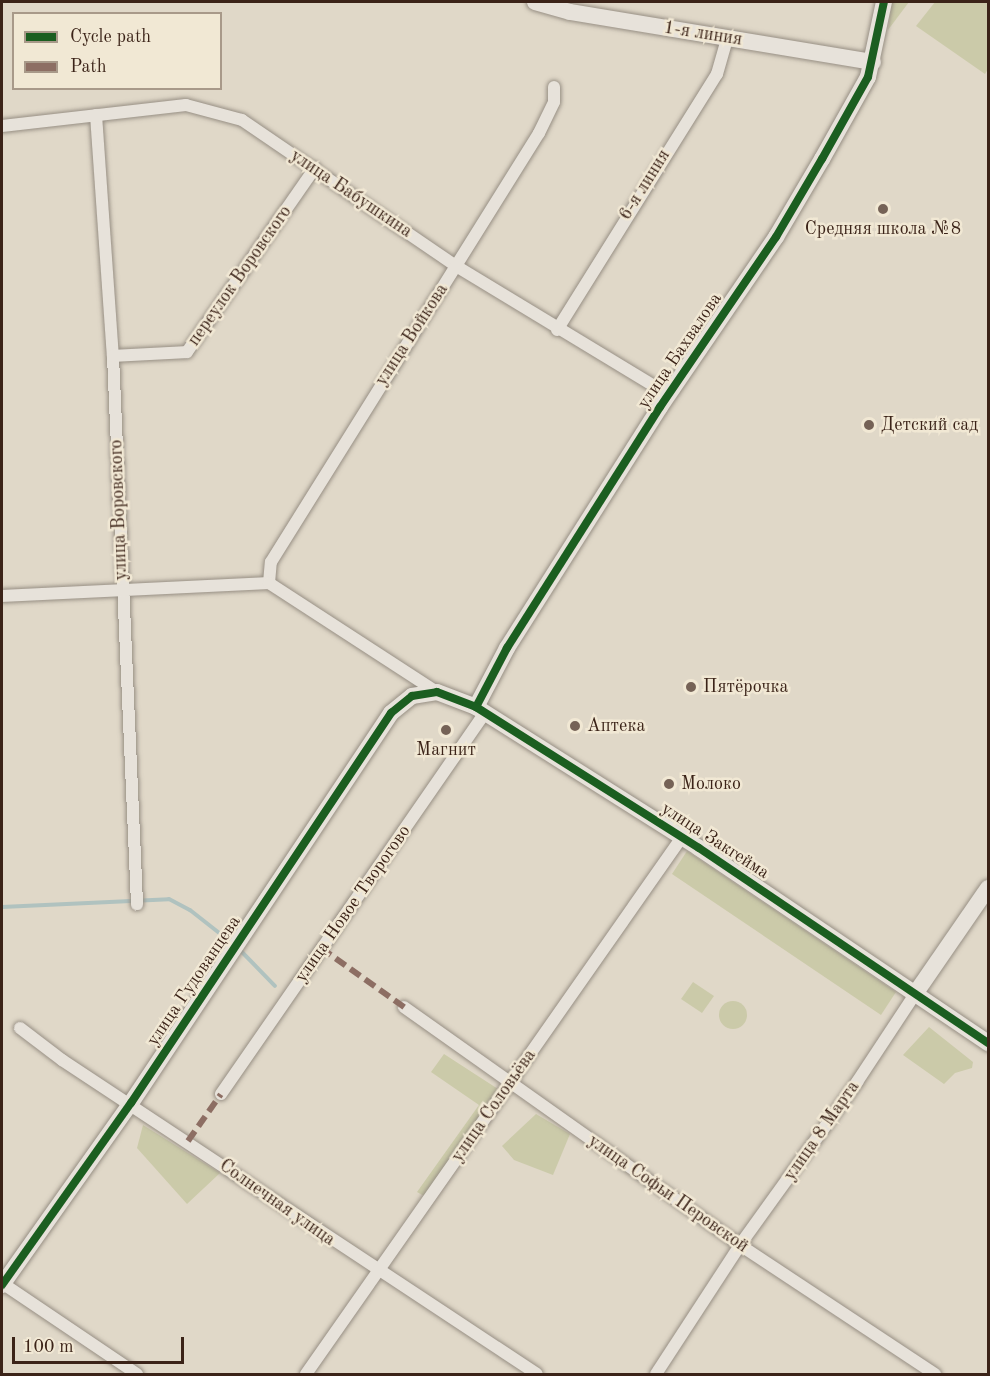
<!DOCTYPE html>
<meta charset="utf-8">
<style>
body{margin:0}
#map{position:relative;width:990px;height:1376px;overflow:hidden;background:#e0d8c8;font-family:"Old Standard TT",serif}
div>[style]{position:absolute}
.green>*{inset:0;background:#cbcaa9}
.round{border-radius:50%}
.stream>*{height:4px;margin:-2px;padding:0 2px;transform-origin:2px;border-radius:2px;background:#b0c2bf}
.roads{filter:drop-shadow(0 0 2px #978f84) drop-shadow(0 0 2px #978f84)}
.street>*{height:12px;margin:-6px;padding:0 6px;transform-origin:6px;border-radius:6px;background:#e7e2da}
.secondary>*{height:16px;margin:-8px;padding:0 8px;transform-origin:8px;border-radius:8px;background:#e7e2da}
.quiet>*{height:6px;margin-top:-3px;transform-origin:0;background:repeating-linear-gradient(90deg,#8d6e63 0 12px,transparent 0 18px)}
.cycleway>*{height:8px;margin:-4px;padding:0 4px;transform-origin:4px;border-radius:4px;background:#1b5e20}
.dots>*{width:16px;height:16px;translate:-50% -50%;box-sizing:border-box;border:3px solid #f1e8d4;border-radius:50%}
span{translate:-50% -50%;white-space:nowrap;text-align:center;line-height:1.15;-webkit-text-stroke:5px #f1e8d4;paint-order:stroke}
.street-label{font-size:18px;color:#3b2318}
.poi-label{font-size:18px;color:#3b2318}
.left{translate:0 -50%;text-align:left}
.frame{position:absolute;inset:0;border:3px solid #3b2318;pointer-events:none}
.legend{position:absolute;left:12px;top:12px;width:210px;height:78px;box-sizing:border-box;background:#f1e8d4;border:2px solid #a89989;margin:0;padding:8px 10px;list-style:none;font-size:18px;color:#3b2318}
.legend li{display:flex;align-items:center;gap:12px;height:30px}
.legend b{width:30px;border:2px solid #a89989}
.scale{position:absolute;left:12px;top:1337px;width:172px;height:27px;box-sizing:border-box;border:3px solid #3b2318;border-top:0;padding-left:8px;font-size:18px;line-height:21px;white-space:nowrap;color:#3b2318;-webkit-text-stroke:4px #f1e8d4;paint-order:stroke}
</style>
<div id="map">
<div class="green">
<i style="clip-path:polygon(892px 2px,909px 2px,888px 30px)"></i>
<i style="clip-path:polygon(935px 2px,988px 2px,988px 69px,985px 74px,916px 26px)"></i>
<i style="clip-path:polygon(687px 851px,896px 992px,881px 1015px,672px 874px)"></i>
<i style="clip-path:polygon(693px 982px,714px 996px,702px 1013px,681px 999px)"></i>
<i class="round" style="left:719px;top:1001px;width:28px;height:28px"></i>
<i style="clip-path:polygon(929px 1027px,973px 1062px,972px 1068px,955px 1073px,944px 1084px,903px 1055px)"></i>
<i style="clip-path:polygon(444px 1054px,498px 1089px,424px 1196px,417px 1192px,479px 1105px,431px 1072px)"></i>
<i style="clip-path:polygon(536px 1114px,570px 1134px,553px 1175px,514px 1160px,502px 1146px)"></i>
<i style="clip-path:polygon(143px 1125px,220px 1173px,187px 1204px,137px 1148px)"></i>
</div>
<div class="stream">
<i style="left:2px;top:907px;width:167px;rotate:-2.7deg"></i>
<i style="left:169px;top:899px;width:24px;rotate:28deg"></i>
<i style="left:190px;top:910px;width:53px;rotate:38.2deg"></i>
<i style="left:240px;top:950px;width:50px;rotate:45.8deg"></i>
</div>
<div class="roads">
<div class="street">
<i style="left:96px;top:115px;width:242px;rotate:86deg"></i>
<i style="left:113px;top:356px;width:549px;rotate:87.49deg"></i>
<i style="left:2px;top:126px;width:185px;rotate:-6.5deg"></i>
<i style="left:186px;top:105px;width:58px;rotate:15deg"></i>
<i style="left:242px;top:120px;width:259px;rotate:34.3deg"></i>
<i style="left:456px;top:266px;width:249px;rotate:31.2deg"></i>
<i style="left:557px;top:330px;width:302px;rotate:-58deg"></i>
<i style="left:717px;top:74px;width:37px;rotate:-74deg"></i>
<i style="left:113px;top:356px;width:74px;rotate:-3.1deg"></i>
<i style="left:187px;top:352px;width:224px;rotate:-55.2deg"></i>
<i style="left:269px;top:583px;width:21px;rotate:-85deg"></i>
<i style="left:271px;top:562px;width:506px;rotate:-58.01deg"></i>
<i style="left:539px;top:133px;width:34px;rotate:-64deg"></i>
<i style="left:554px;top:102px;width:15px;rotate:-90deg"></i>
<i style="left:2px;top:596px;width:267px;rotate:-2.8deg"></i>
<i style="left:269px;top:583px;width:200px;rotate:33deg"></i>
<i style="left:404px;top:1007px;width:412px;rotate:35.3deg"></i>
<i style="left:740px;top:1245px;width:234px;rotate:33.5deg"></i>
<i style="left:20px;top:1028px;width:53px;rotate:37.3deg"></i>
<i style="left:62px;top:1060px;width:569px;rotate:33.47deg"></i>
<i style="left:221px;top:1094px;width:464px;rotate:-55.3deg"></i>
<i style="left:2px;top:1283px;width:163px;rotate:34deg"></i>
<i style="left:306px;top:1374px;width:656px;rotate:-55deg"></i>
<i style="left:656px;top:1374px;width:154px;rotate:-56.9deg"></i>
<i style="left:740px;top:1245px;width:201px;rotate:-54.3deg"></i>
<i style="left:857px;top:1082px;width:109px;rotate:-56.6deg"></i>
</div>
<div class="secondary">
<i style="left:535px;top:2px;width:36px;rotate:16deg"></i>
<i style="left:570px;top:12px;width:307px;rotate:9.4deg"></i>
<i style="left:476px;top:707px;width:67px;rotate:-62.3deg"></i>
<i style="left:507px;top:648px;width:285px;rotate:-57.6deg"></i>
<i style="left:660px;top:407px;width:206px;rotate:-55.7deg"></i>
<i style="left:776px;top:237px;width:91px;rotate:-59.5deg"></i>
<i style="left:822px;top:159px;width:94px;rotate:-60.7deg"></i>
<i style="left:868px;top:77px;width:77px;rotate:-78deg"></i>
<i style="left:917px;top:991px;width:125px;rotate:-55.4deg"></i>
<i style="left:2px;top:1285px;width:223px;rotate:-54.7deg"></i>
<i style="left:131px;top:1103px;width:469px;rotate:-56.3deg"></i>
<i style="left:391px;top:713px;width:27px;rotate:-39deg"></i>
<i style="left:412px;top:696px;width:25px;rotate:-9deg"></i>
<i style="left:437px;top:692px;width:42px;rotate:21deg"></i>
<i style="left:476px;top:707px;width:264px;rotate:32.3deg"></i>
<i style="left:699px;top:848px;width:349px;rotate:34deg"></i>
</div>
</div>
<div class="quiet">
<i style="left:321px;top:948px;width:102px;rotate:35.4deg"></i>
<i style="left:188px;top:1141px;width:57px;rotate:-54.9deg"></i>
</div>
<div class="cycleway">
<i style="left:476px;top:707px;width:67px;rotate:-62.3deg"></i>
<i style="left:507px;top:648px;width:285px;rotate:-57.6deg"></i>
<i style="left:660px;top:407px;width:206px;rotate:-55.7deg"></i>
<i style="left:776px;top:237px;width:91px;rotate:-59.5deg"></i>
<i style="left:822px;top:159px;width:94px;rotate:-60.7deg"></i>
<i style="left:868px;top:77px;width:77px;rotate:-78deg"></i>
<i style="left:2px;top:1285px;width:223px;rotate:-54.7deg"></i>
<i style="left:131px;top:1103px;width:469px;rotate:-56.3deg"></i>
<i style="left:391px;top:713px;width:27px;rotate:-39deg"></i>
<i style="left:412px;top:696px;width:25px;rotate:-9deg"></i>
<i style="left:437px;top:692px;width:42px;rotate:21deg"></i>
<i style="left:476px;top:707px;width:264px;rotate:32.3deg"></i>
<i style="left:699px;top:848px;width:349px;rotate:34deg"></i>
</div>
<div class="dots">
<i style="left:883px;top:209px;background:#756256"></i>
<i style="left:869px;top:425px;background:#756256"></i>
<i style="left:691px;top:687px;background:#756256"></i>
<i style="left:575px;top:726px;background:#756256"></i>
<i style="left:446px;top:730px;background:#756256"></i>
<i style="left:669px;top:784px;background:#756256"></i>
</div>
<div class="street-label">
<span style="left:703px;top:34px;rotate:9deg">1-я линия</span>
<span style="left:645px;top:185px;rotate:-58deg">6-я линия</span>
<span style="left:351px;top:194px;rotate:34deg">улица Бабушкина</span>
<span style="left:240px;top:276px;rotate:-55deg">переулок Воровского</span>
<span style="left:412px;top:335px;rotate:-57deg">улица Войкова</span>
<span style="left:680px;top:351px;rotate:-56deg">улица Бахвалова</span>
<span style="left:119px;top:510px;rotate:-92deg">улица Воровского</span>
<span style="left:715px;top:841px;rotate:33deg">улица Закгейма</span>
<span style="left:353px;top:904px;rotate:-55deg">улица Новое Творогово</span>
<span style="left:194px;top:981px;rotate:-56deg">улица Гудованцева</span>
<span style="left:494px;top:1106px;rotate:-55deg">улица Соловьёва</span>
<span style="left:822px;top:1131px;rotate:-55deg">улица 8 Марта</span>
<span style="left:668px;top:1194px;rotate:35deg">улица Софьи Перовской</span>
<span style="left:277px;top:1203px;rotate:35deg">Солнечная улица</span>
</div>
<div class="poi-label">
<span style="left:883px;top:229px">Средняя школа №8</span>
<span class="left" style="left:881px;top:425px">Детский сад</span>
<span class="left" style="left:703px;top:687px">Пятёрочка</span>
<span class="left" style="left:587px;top:726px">Аптека</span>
<span style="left:446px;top:750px">Магнит</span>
<span class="left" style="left:681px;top:784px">Молоко</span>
</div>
<div class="frame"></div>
<ul class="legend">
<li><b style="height:8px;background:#1b5e20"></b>Cycle path</li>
<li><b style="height:8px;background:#8d6e63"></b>Path</li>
</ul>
<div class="scale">100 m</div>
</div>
